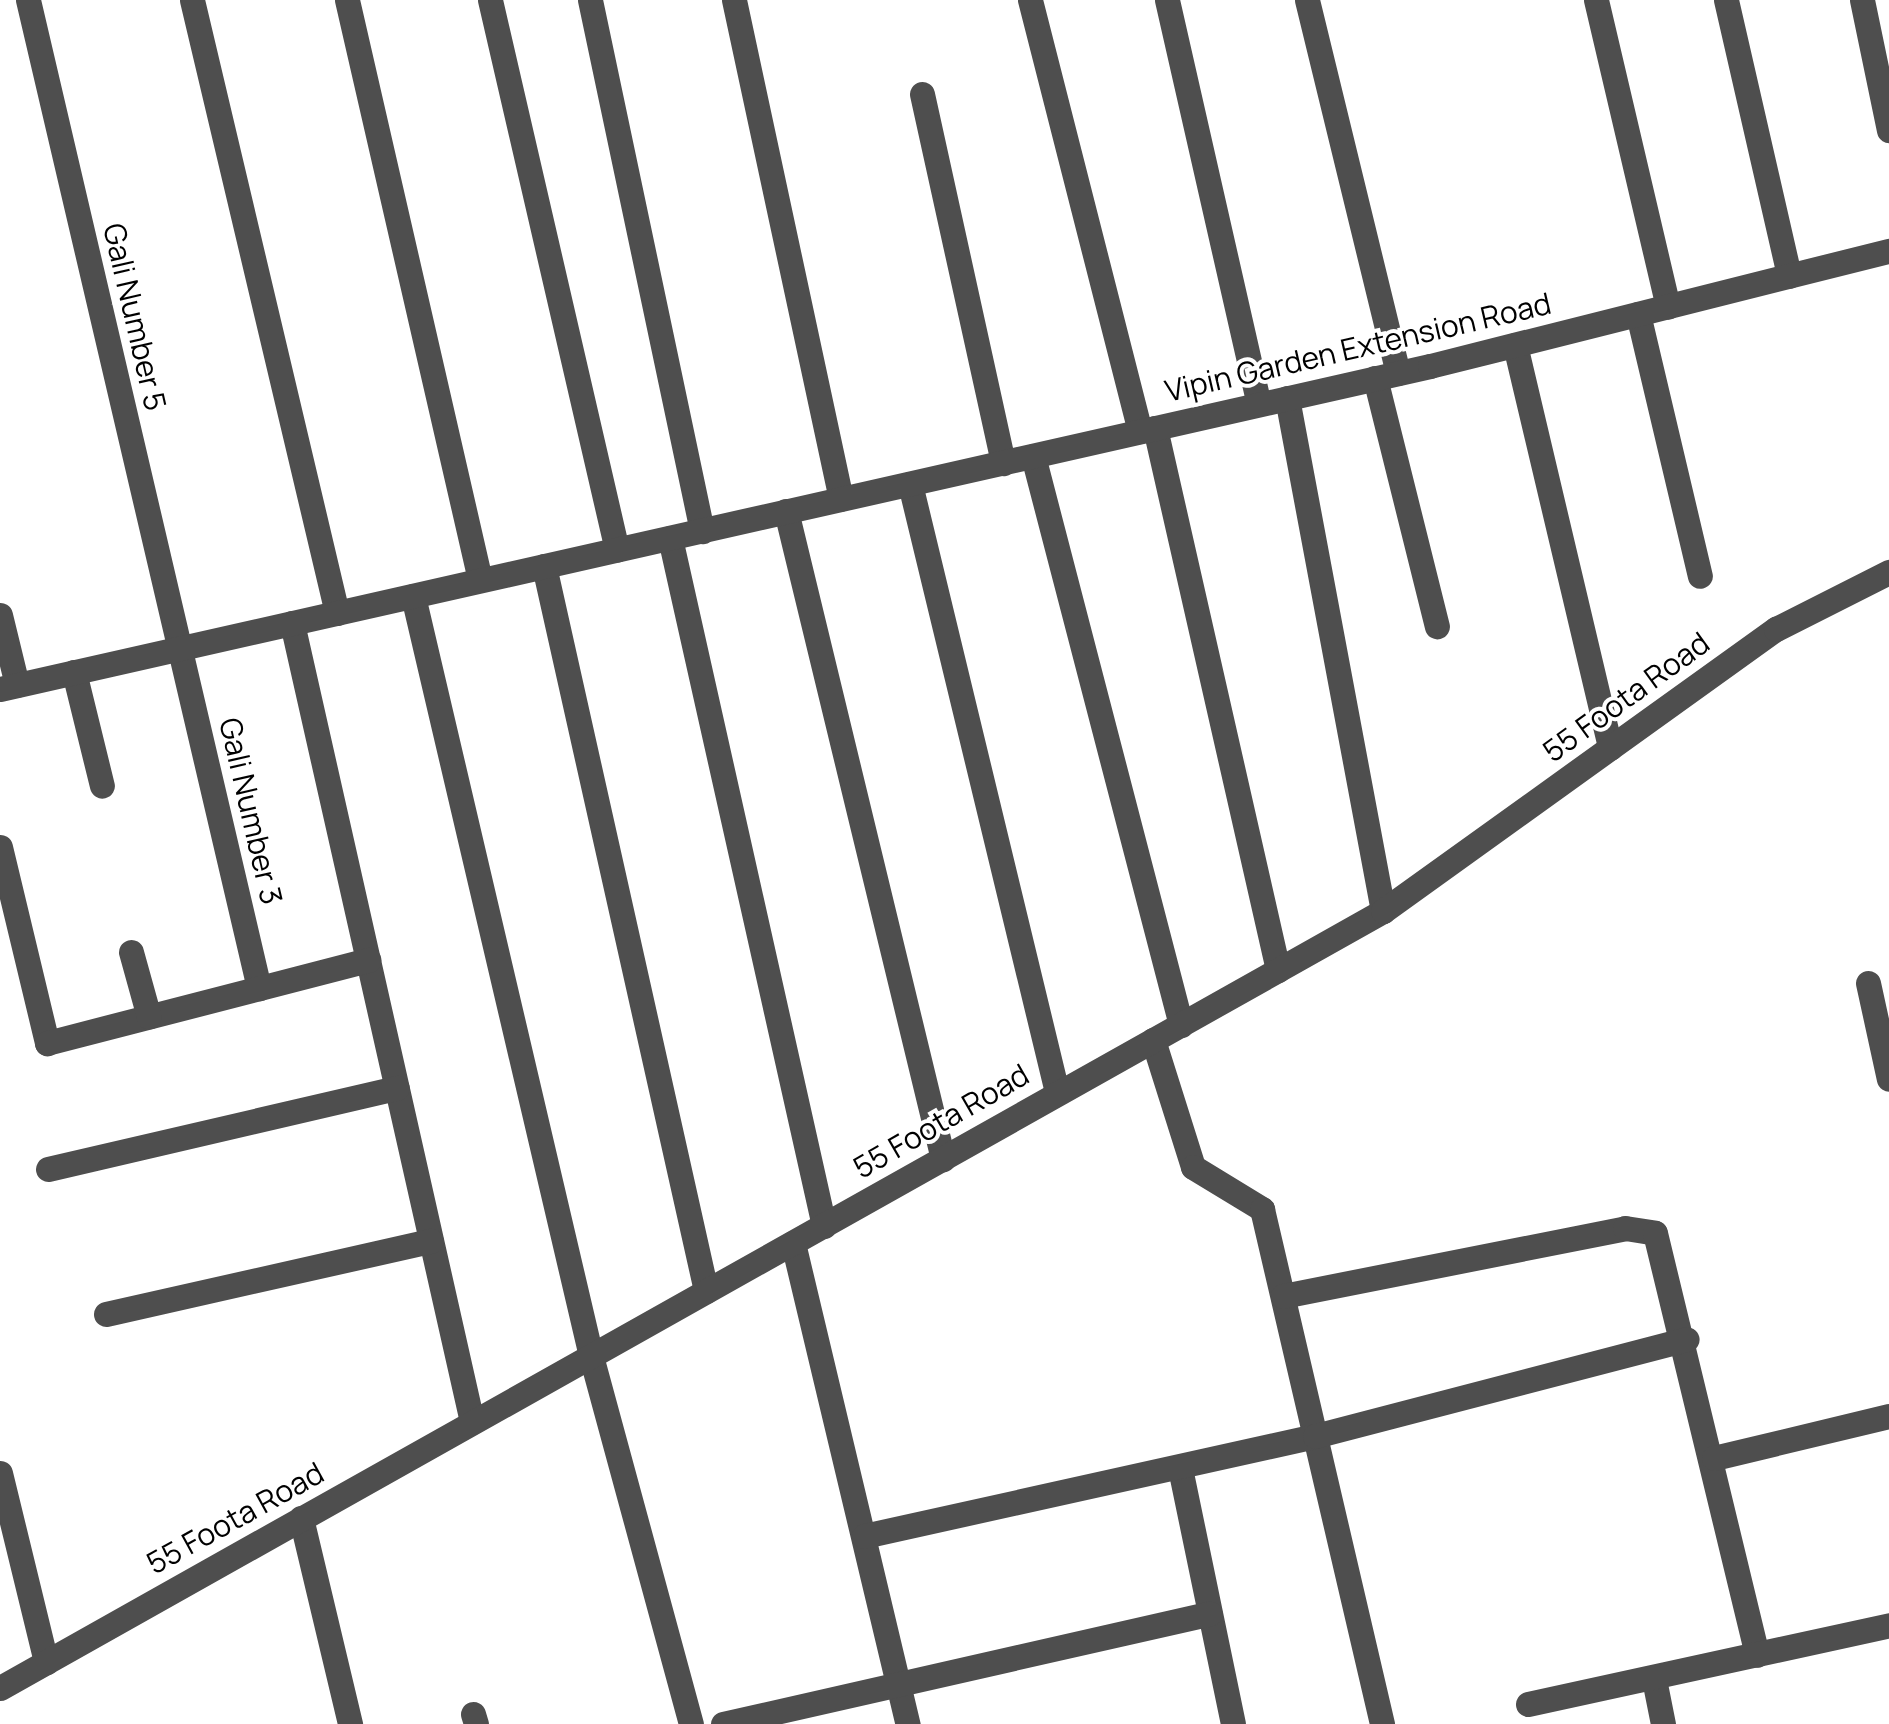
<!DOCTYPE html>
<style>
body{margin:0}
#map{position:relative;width:1889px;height:1724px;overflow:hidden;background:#fff;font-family:Manrope,sans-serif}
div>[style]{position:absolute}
.minor>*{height:25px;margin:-12.5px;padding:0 12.5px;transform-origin:12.5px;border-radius:12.5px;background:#4e4e4e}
span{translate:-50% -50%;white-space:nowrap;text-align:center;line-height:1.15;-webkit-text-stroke:8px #fff;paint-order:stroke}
.street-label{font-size:30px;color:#000}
</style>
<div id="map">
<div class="minor">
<i style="left:28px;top:0;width:1015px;rotate:76.84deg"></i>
<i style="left:192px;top:0;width:630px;rotate:76.69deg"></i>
<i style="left:347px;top:0;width:595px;rotate:77.08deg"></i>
<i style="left:490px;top:0;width:564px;rotate:77deg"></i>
<i style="left:590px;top:0;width:543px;rotate:78.09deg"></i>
<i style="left:734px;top:0;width:510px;rotate:77.9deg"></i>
<i style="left:1030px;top:0;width:445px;rotate:75.7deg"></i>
<i style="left:1167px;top:0;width:414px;rotate:77.2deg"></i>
<i style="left:1307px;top:0;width:384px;rotate:76.3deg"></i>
<i style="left:1596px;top:0;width:315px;rotate:76.8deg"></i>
<i style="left:1726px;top:0;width:283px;rotate:77.1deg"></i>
<i style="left:1862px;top:0;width:133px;rotate:78.3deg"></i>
<i style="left:922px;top:94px;width:378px;rotate:77.6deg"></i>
<i style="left:1638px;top:314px;width:269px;rotate:76.7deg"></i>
<i style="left:1515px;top:345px;width:414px;rotate:76.7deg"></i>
<i style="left:1375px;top:378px;width:256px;rotate:76deg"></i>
<i style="left:1287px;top:398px;width:522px;rotate:79.4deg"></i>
<i style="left:1155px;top:428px;width:556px;rotate:77.21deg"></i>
<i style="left:1033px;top:456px;width:588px;rotate:75.42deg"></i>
<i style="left:910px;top:484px;width:626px;rotate:76.41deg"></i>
<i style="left:786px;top:511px;width:667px;rotate:76.38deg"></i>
<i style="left:670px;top:538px;width:705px;rotate:77.38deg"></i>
<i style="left:544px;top:566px;width:743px;rotate:77.4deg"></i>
<i style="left:413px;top:596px;width:781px;rotate:76.82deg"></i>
<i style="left:591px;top:1356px;width:381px;rotate:74.8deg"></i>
<i style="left:0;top:615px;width:72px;rotate:76.3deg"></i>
<i style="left:292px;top:623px;width:819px;rotate:77.3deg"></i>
<i style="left:74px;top:672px;width:117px;rotate:76.2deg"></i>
<i style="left:0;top:689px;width:1466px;rotate:-12.73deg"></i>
<i style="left:1430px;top:366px;width:473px;rotate:-14.1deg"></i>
<i style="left:0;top:847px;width:202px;rotate:76.5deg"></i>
<i style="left:47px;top:1043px;width:332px;rotate:-14.5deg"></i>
<i style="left:131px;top:952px;width:67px;rotate:74.5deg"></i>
<i style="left:1868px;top:983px;width:98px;rotate:77.7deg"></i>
<i style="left:1153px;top:1040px;width:133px;rotate:72.5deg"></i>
<i style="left:1193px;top:1167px;width:81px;rotate:31.3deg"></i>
<i style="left:1262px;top:1209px;width:529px;rotate:76.88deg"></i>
<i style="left:48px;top:1169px;width:358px;rotate:-13.1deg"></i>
<i style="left:793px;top:1243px;width:495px;rotate:76.6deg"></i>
<i style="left:1283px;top:1296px;width:349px;rotate:-11.2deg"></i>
<i style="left:1625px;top:1228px;width:30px;rotate:9deg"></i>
<i style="left:1655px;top:1233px;width:434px;rotate:76.4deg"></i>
<i style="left:106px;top:1314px;width:333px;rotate:-12.7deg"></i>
<i style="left:1714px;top:1458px;width:180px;rotate:-13.5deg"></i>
<i style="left:1180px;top:1468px;width:261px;rotate:78.3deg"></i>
<i style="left:0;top:1473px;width:195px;rotate:76.3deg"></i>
<i style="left:301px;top:1518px;width:212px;rotate:76.6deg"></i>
<i style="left:864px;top:1536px;width:462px;rotate:-12.5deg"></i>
<i style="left:1315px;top:1436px;width:384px;rotate:-14.6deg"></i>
<i style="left:1654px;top:1679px;width:46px;rotate:78.7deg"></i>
<i style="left:0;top:1688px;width:1586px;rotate:-29.33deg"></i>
<i style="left:1383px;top:911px;width:484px;rotate:-35.7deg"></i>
<i style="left:1776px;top:629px;width:127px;rotate:-26.8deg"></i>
<i style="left:1528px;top:1704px;width:370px;rotate:-12.3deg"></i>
<i style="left:473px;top:1714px;width:10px;rotate:73deg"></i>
<i style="left:723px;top:1724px;width:499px;rotate:-12.8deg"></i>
</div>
<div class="street-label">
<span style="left:135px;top:317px;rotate:77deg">Gali Number 5</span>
<span style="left:1358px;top:347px;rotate:-13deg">Vipin Garden Extension Road</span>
<span style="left:1626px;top:697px;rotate:-36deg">55 Foota Road</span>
<span style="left:251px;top:811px;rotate:77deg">Gali Number 3</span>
<span style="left:941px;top:1121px;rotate:-30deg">55 Foota Road</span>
<span style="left:235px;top:1518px;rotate:-29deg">55 Foota Road</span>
</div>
</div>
